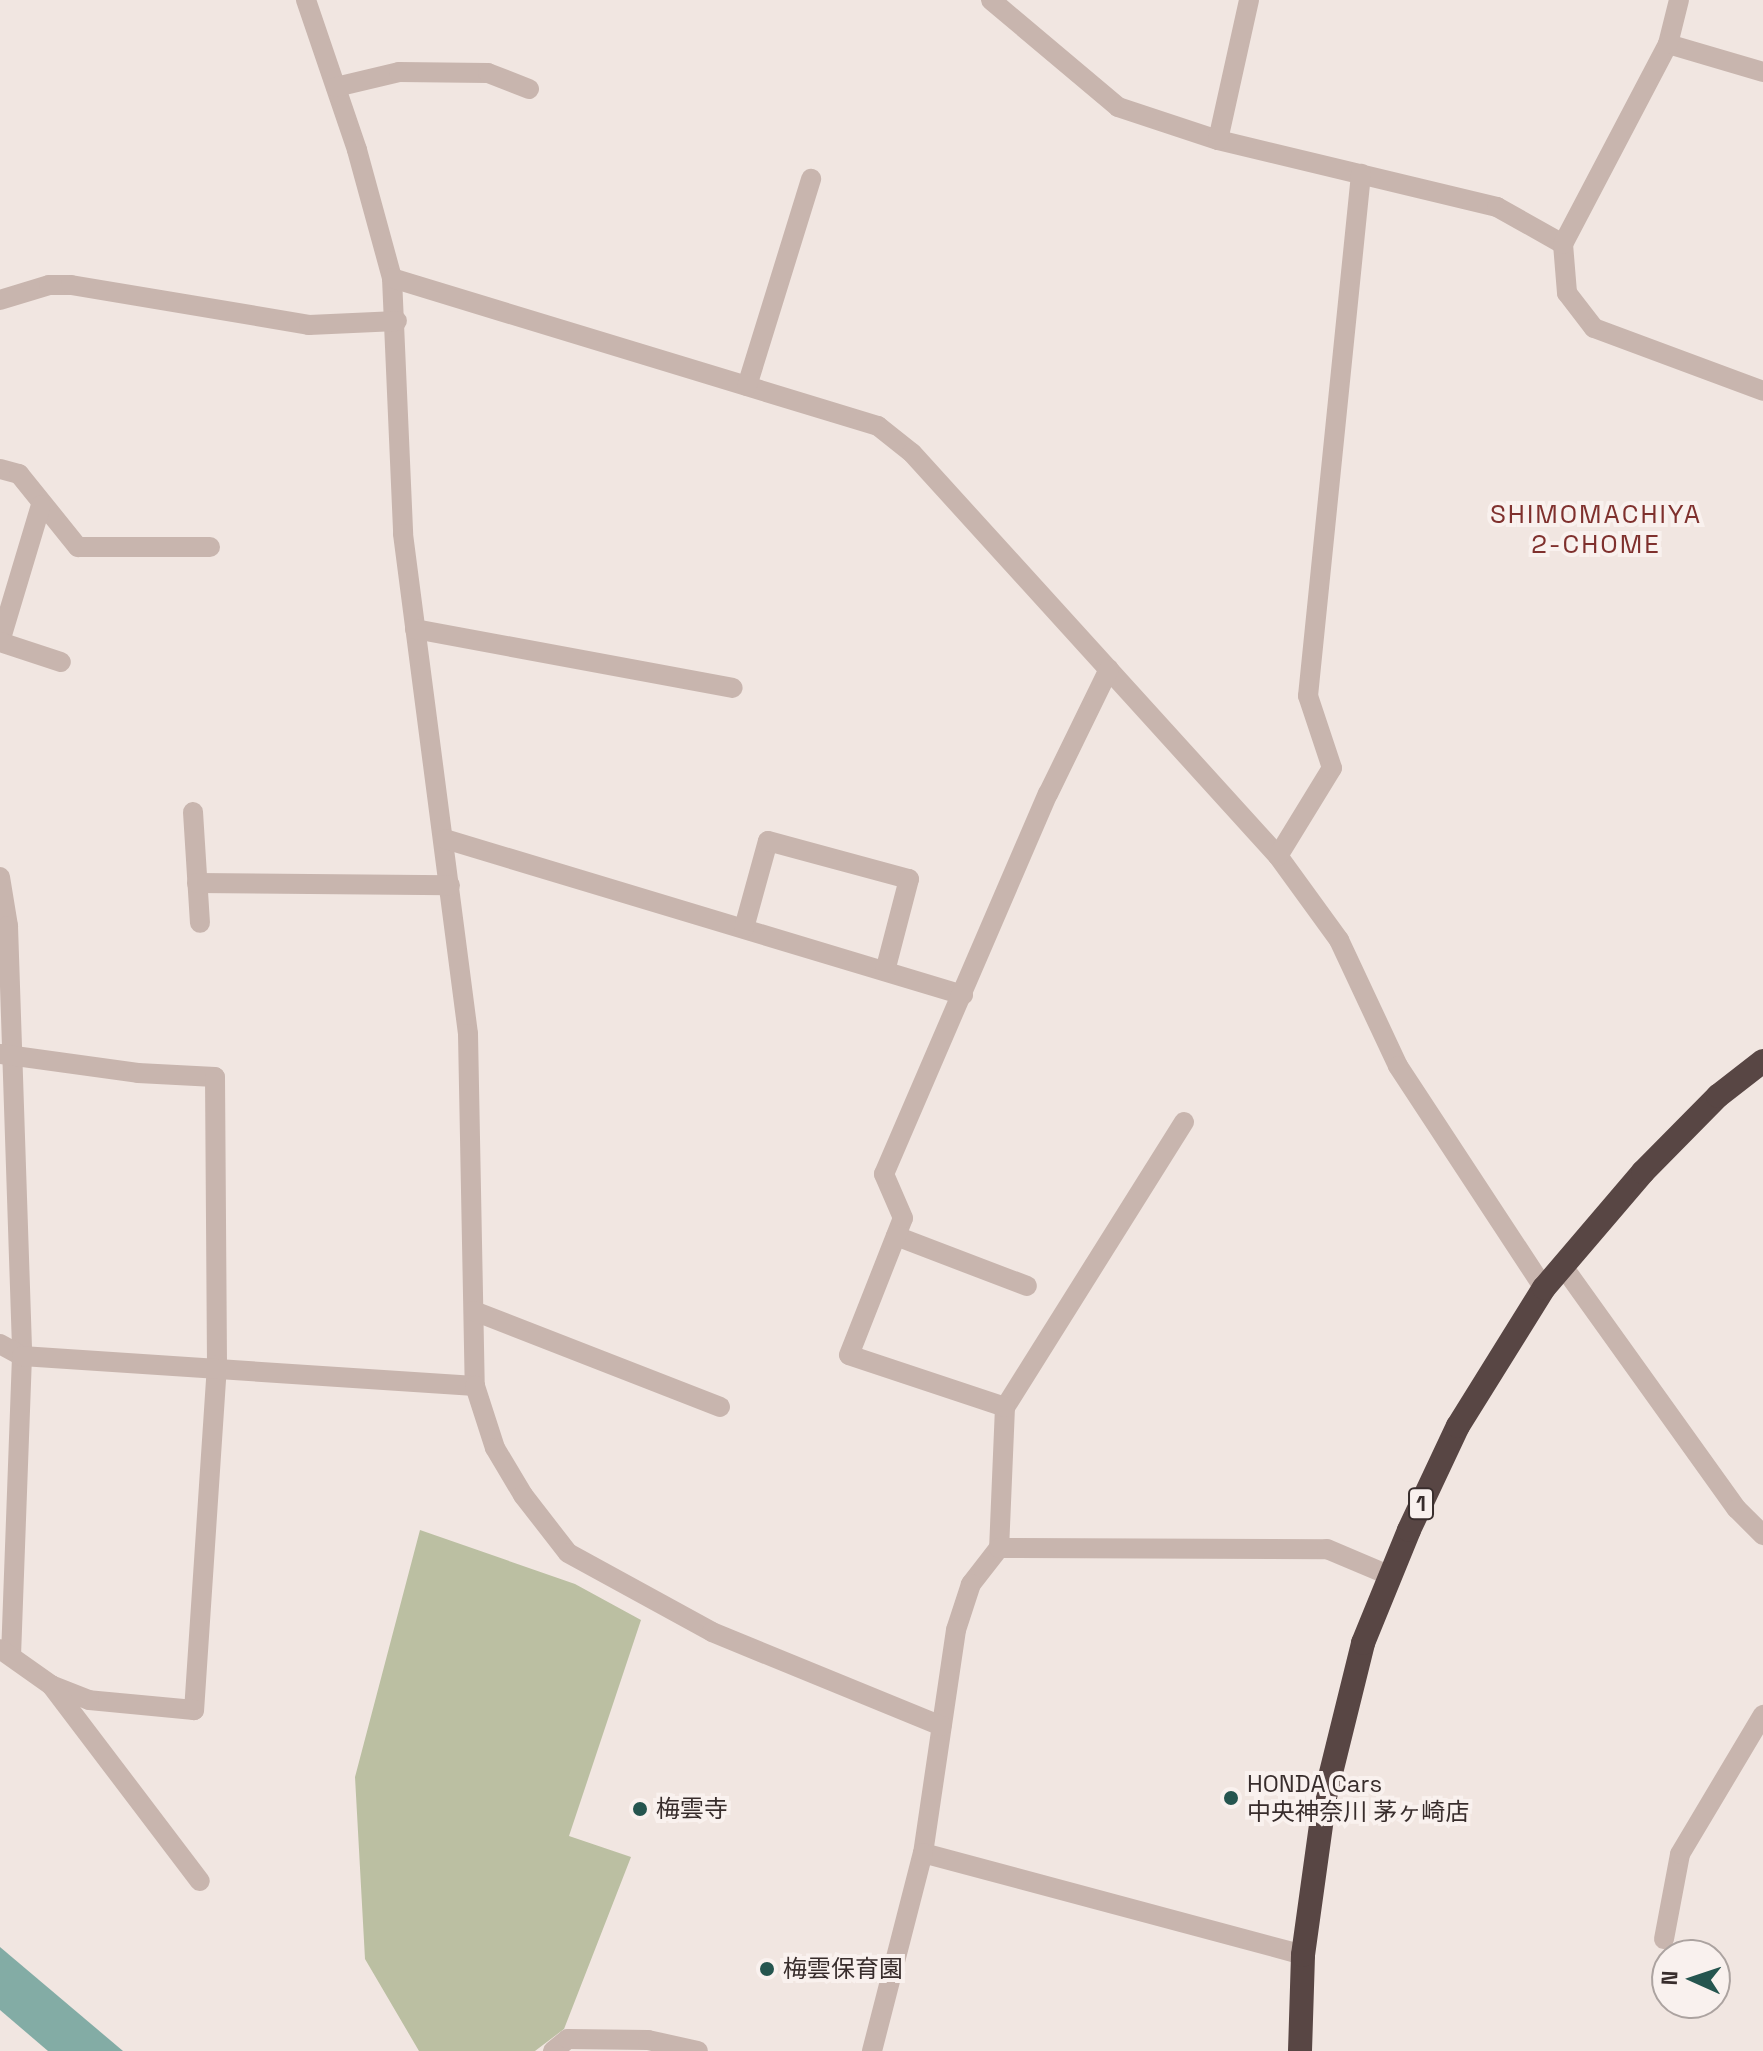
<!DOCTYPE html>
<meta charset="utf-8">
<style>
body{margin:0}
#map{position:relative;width:1763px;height:2051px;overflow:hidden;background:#f1e6e1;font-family:"Space Grotesk","Noto Sans JP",sans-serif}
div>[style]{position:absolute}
.green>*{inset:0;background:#bbbfa2}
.water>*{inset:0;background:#83aca5}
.minor>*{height:20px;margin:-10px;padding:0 10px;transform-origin:10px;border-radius:10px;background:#c8b5ae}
.highway>*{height:24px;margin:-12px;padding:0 12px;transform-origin:12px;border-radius:12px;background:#584644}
.dots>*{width:22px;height:22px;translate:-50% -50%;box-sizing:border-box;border:4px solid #f9f1ee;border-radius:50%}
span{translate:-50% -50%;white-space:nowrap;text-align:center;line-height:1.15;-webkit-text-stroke:8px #f9f1ee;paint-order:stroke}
.shield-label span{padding:2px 6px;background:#f9f1ee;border:2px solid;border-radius:6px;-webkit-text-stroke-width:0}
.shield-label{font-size:22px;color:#382d2c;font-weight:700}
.poi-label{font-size:24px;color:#382d2c}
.left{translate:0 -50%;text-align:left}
.neighbourhood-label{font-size:26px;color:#7f302d;letter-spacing:2px}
.north{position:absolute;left:1651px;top:1939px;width:80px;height:80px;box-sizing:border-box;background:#f9f1ee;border:2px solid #aca3a0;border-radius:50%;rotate:273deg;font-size:22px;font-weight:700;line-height:32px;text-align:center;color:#382d2c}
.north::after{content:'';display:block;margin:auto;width:28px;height:36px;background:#25554f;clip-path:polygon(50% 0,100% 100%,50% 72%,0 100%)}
</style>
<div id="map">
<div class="green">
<i style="clip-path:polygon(420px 1530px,575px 1584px,641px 1620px,569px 1836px,631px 1857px,564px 2029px,535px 2051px,419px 2051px,365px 1959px,355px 1777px)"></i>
</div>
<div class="water">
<i style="clip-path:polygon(0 1947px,123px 2051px,48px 2051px,0 2010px)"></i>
</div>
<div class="minor">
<i style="left:306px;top:0;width:158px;rotate:71.2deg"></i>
<i style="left:357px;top:150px;width:133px;rotate:74.7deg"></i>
<i style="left:392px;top:278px;width:256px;rotate:87.5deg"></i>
<i style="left:403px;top:534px;width:504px;rotate:82.59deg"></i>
<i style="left:468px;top:1034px;width:352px;rotate:88.9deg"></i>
<i style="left:991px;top:0;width:166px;rotate:40.1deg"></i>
<i style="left:1118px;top:107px;width:105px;rotate:18.3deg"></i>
<i style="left:1218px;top:140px;width:287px;rotate:13.5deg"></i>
<i style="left:1497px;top:207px;width:76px;rotate:29.3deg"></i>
<i style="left:1563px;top:244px;width:49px;rotate:85.3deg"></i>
<i style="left:1567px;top:293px;width:44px;rotate:52.4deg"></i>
<i style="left:1594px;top:328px;width:180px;rotate:20.4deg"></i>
<i style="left:1668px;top:44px;width:99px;rotate:16.4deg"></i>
<i style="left:336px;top:87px;width:65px;rotate:-13.4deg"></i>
<i style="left:399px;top:72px;width:89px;rotate:0.6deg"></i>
<i style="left:488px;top:73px;width:44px;rotate:21.3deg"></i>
<i style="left:1218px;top:140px;width:143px;rotate:-77.5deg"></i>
<i style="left:1563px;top:244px;width:226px;rotate:-62.3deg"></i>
<i style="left:1668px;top:44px;width:45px;rotate:-76deg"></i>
<i style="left:392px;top:278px;width:508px;rotate:16.94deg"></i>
<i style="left:878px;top:426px;width:43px;rotate:38.5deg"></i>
<i style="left:912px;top:453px;width:544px;rotate:47.75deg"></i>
<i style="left:1278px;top:856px;width:104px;rotate:54deg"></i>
<i style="left:1339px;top:940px;width:139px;rotate:64.9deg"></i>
<i style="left:1398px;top:1066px;width:266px;rotate:56.7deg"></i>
<i style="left:0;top:300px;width:51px;rotate:-17deg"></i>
<i style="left:49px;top:285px;width:22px"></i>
<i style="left:71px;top:285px;width:241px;rotate:9.5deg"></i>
<i style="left:309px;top:325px;width:88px;rotate:-2.6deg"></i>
<i style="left:747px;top:386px;width:217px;rotate:-72.8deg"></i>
<i style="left:0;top:469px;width:20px;rotate:15deg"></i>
<i style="left:19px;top:474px;width:94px;rotate:51.1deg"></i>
<i style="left:78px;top:547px;width:132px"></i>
<i style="left:41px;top:505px;width:143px;rotate:106.7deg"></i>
<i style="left:0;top:642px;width:64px;rotate:18.2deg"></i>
<i style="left:415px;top:629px;width:323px;rotate:10.5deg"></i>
<i style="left:193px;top:812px;width:111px;rotate:86.4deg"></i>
<i style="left:445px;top:839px;width:541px;rotate:16.76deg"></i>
<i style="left:1278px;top:856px;width:103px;rotate:-58.5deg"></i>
<i style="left:1332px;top:768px;width:76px;rotate:-108.4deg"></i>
<i style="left:1308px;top:696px;width:525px;rotate:-84.2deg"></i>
<i style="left:0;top:877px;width:50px;rotate:80.7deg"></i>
<i style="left:8px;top:926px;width:430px;rotate:88.1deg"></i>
<i style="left:22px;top:1356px;width:300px;rotate:92.1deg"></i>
<i style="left:197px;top:883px;width:253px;rotate:0.5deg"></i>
<i style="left:744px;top:928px;width:90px;rotate:-74.6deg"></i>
<i style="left:768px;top:841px;width:146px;rotate:15.1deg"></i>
<i style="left:909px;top:879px;width:95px;rotate:104.6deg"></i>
<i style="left:0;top:1054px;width:139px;rotate:7.8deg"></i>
<i style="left:138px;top:1073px;width:77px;rotate:3deg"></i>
<i style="left:215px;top:1077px;width:288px;rotate:89.6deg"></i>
<i style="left:217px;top:1365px;width:346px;rotate:93.8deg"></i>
<i style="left:194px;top:1710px;width:105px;rotate:-174.6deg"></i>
<i style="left:89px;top:1700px;width:41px;rotate:-158.5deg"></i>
<i style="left:51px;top:1685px;width:62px;rotate:-144.8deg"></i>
<i style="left:1184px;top:1122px;width:337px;rotate:122.1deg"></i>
<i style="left:1005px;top:1407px;width:141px;rotate:92.4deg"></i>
<i style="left:999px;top:1548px;width:46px;rotate:127.9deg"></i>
<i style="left:971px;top:1584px;width:48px;rotate:108.1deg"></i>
<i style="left:956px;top:1630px;width:225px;rotate:98.4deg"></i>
<i style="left:923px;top:1853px;width:393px;rotate:15deg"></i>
<i style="left:896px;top:1236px;width:140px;rotate:20.9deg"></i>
<i style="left:1562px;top:1265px;width:300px;rotate:54.4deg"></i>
<i style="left:1737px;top:1509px;width:37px;rotate:45deg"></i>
<i style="left:474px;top:1311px;width:264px;rotate:21.3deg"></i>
<i style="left:0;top:1344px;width:25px;rotate:29deg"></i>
<i style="left:22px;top:1356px;width:454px;rotate:3.8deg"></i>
<i style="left:475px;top:1386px;width:65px;rotate:72.1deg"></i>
<i style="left:495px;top:1448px;width:55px;rotate:59.2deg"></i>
<i style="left:523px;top:1495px;width:73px;rotate:52.2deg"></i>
<i style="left:568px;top:1553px;width:164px;rotate:28.7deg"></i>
<i style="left:712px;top:1632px;width:248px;rotate:22.3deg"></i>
<i style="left:1005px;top:1407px;width:164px;rotate:-161.6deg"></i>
<i style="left:849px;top:1355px;width:147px;rotate:-68.5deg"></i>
<i style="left:903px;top:1218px;width:48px;rotate:-113.4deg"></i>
<i style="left:884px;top:1174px;width:414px;rotate:-66.7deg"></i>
<i style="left:1048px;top:794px;width:139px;rotate:-64deg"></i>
<i style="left:999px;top:1548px;width:328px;rotate:0.2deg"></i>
<i style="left:1327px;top:1549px;width:69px;rotate:22.9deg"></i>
<i style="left:51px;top:1685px;width:246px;rotate:52.8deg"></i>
<i style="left:1664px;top:1939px;width:86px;rotate:-79.3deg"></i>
<i style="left:1680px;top:1854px;width:162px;rotate:-59.2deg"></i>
<i style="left:553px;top:2051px;width:19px;rotate:-39deg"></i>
<i style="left:568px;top:2039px;width:80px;rotate:0.7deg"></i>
<i style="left:648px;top:2040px;width:51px;rotate:12.4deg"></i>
<i style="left:872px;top:2051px;width:204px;rotate:-75.6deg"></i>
</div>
<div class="highway">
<i style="left:1300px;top:2051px;width:96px;rotate:-88.2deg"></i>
<i style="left:1303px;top:1955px;width:160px;rotate:-82.1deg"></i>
<i style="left:1325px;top:1797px;width:159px;rotate:-76.1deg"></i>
<i style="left:1363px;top:1643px;width:122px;rotate:-67.8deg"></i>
<i style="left:1409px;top:1530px;width:115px;rotate:-64.8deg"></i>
<i style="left:1458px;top:1426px;width:163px;rotate:-58.1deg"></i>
<i style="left:1544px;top:1288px;width:153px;rotate:-49.5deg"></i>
<i style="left:1643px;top:1172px;width:107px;rotate:-45.4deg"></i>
<i style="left:1718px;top:1096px;width:57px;rotate:-37.9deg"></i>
</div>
<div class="dots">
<i style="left:1231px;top:1798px;background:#25554f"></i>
<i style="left:640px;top:1809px;background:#25554f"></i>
<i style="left:767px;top:1969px;background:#25554f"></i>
</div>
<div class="shield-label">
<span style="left:1421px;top:1504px">1</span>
</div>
<div class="poi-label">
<span class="left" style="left:1247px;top:1798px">HONDA Cars<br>中央神奈川 茅ヶ崎店</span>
<span class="left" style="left:656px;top:1809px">梅雲寺</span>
<span class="left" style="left:783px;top:1969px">梅雲保育園</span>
</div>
<div class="neighbourhood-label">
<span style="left:1596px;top:530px">SHIMOMACHIYA<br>2-CHOME</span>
</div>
<div class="north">N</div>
</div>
